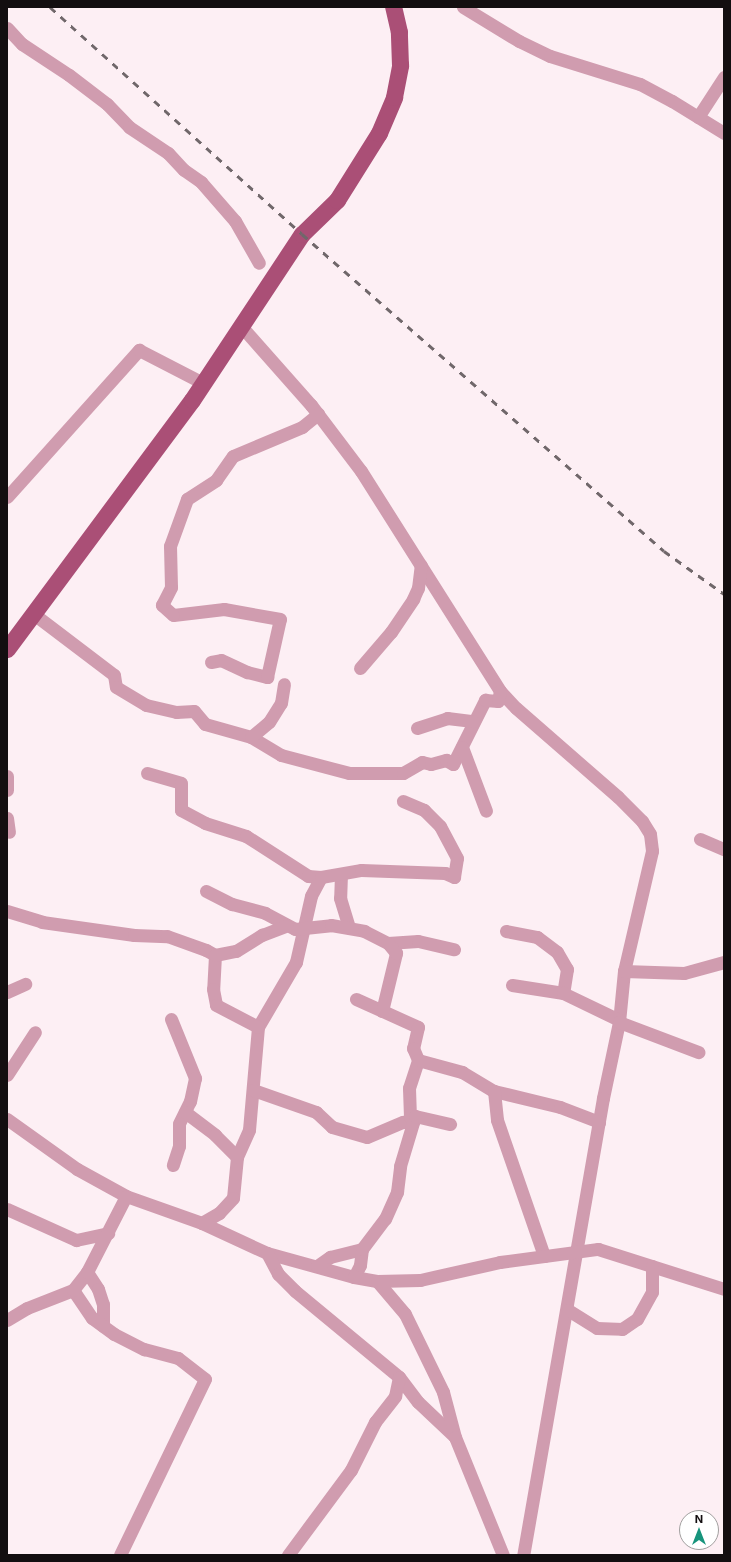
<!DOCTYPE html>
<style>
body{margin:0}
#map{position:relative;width:731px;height:1562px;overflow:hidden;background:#fdeff4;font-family:Inter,sans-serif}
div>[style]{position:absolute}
.minor>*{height:13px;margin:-6.5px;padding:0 6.5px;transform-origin:6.5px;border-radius:6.5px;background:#d09caf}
.major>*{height:17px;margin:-8.5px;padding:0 8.5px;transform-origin:8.5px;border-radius:8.5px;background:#aa4f76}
.rail>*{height:3px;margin-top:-1.5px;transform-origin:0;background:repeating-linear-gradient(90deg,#70676a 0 7px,transparent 0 14px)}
span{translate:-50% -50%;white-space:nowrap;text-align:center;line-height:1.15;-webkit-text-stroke:4px #fff;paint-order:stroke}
.frame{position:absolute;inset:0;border:8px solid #130e10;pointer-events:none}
.north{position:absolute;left:679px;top:1510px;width:40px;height:40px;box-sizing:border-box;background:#fff;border:1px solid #a19f9f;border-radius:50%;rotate:0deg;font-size:11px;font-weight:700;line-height:16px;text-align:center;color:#130e10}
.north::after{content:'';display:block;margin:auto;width:14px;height:18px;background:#17947c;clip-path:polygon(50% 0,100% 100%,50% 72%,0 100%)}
</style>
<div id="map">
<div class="minor">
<i style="left:463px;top:7px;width:66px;rotate:31.3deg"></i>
<i style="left:519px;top:41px;width:34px;rotate:26deg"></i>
<i style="left:550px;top:56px;width:94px;rotate:17.3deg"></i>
<i style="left:640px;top:84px;width:36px;rotate:28deg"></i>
<i style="left:672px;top:101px;width:61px;rotate:31.6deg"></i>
<i style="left:7px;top:28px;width:22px;rotate:47deg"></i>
<i style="left:22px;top:44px;width:56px;rotate:33.4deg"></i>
<i style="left:69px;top:75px;width:48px;rotate:37.3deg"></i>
<i style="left:107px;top:104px;width:32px;rotate:46deg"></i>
<i style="left:129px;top:127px;width:47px;rotate:33.7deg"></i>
<i style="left:168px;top:153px;width:23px;rotate:47deg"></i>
<i style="left:184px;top:170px;width:21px;rotate:35deg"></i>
<i style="left:201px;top:182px;width:52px;rotate:48.9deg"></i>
<i style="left:235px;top:221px;width:48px;rotate:60.3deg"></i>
<i style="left:698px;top:117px;width:48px;rotate:-57deg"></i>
<i style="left:241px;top:326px;width:106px;rotate:48.5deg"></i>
<i style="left:311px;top:405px;width:83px;rotate:52.9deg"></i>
<i style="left:361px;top:471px;width:260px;rotate:57.7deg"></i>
<i style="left:500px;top:691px;width:23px;rotate:47deg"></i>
<i style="left:516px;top:708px;width:135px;rotate:41.1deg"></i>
<i style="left:618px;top:797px;width:34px;rotate:45deg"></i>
<i style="left:642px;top:821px;width:15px;rotate:58deg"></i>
<i style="left:650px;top:834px;width:17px;rotate:83deg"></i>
<i style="left:652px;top:851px;width:123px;rotate:103.1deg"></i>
<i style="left:624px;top:971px;width:51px;rotate:95.6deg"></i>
<i style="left:619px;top:1022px;width:78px;rotate:101.9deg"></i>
<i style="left:603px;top:1098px;width:464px;rotate:99.9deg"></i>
<i style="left:7px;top:497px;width:198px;rotate:-48.1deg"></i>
<i style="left:139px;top:350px;width:72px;rotate:27.3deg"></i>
<i style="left:35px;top:615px;width:99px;rotate:37.2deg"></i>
<i style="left:114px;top:675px;width:12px;rotate:81deg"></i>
<i style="left:116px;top:687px;width:35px;rotate:31deg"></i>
<i style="left:146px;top:705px;width:31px;rotate:13deg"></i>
<i style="left:176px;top:712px;width:18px;rotate:-3deg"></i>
<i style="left:194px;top:711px;width:17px;rotate:50deg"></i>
<i style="left:205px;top:724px;width:48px;rotate:15.8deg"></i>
<i style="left:251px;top:737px;width:35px;rotate:31deg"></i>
<i style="left:281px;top:755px;width:70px;rotate:14.8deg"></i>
<i style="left:349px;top:773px;width:54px"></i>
<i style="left:403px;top:773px;width:22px;rotate:-30deg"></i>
<i style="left:422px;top:762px;width:9px;rotate:13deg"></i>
<i style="left:431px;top:764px;width:16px;rotate:-15deg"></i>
<i style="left:446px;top:760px;width:8px;rotate:30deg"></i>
<i style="left:453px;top:764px;width:72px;rotate:-63.4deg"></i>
<i style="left:485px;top:700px;width:13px;rotate:4deg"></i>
<i style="left:498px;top:701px;width:10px;rotate:-79deg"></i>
<i style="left:211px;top:662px;width:10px;rotate:-11deg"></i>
<i style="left:221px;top:660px;width:29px;rotate:25deg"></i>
<i style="left:247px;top:672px;width:21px;rotate:14deg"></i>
<i style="left:267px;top:677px;width:59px;rotate:-77.4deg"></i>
<i style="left:280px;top:619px;width:57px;rotate:-169.9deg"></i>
<i style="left:224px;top:609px;width:51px;rotate:173.3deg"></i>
<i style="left:173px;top:615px;width:15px;rotate:-138deg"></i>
<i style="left:162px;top:605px;width:20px;rotate:-63deg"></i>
<i style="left:171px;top:587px;width:41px;rotate:-91.4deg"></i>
<i style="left:170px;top:546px;width:50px;rotate:-70.1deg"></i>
<i style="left:187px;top:499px;width:35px;rotate:-33deg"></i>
<i style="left:216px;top:480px;width:29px;rotate:-55deg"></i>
<i style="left:233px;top:456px;width:75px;rotate:-22.8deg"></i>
<i style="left:302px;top:427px;width:21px;rotate:-39deg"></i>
<i style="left:360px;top:668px;width:48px;rotate:-49.3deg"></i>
<i style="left:391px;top:632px;width:40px;rotate:-56deg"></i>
<i style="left:413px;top:599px;width:12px;rotate:-66deg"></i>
<i style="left:418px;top:588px;width:23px;rotate:-83deg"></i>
<i style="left:417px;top:728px;width:32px;rotate:-18deg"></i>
<i style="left:447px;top:718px;width:26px;rotate:7deg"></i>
<i style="left:251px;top:737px;width:23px;rotate:-40deg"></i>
<i style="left:269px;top:722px;width:22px;rotate:-58deg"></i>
<i style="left:281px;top:703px;width:19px;rotate:-81deg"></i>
<i style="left:462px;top:747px;width:68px;rotate:69.4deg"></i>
<i style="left:147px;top:773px;width:35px;rotate:16deg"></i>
<i style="left:181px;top:783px;width:27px;rotate:90deg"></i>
<i style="left:181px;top:810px;width:27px;rotate:28deg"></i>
<i style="left:205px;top:823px;width:43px;rotate:17.6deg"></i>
<i style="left:246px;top:836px;width:74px;rotate:32.8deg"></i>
<i style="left:308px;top:876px;width:13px;rotate:4deg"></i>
<i style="left:321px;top:877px;width:21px;rotate:118deg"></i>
<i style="left:311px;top:896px;width:68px;rotate:102.8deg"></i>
<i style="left:296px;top:962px;width:75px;rotate:120.3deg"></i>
<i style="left:258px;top:1027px;width:103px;rotate:95deg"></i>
<i style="left:249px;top:1130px;width:30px;rotate:114deg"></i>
<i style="left:237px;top:1157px;width:41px;rotate:95.6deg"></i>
<i style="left:233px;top:1198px;width:21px;rotate:133deg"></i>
<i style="left:219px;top:1213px;width:20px;rotate:150deg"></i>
<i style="left:7px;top:776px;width:14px;rotate:90deg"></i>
<i style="left:7px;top:818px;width:14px;rotate:82deg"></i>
<i style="left:700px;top:839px;width:26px;rotate:23deg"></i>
<i style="left:341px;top:874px;width:24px;rotate:92deg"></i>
<i style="left:340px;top:898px;width:31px;rotate:73deg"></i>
<i style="left:321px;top:877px;width:41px;rotate:-9.9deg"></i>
<i style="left:361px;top:870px;width:84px;rotate:2deg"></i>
<i style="left:445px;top:873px;width:10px;rotate:24deg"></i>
<i style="left:454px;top:877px;width:19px;rotate:-81deg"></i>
<i style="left:457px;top:858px;width:36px;rotate:-118deg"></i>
<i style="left:440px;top:826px;width:23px;rotate:-135deg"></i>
<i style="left:424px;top:810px;width:23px;rotate:-157deg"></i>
<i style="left:206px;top:891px;width:29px;rotate:27deg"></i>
<i style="left:232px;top:904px;width:34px;rotate:15deg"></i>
<i style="left:265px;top:913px;width:34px;rotate:28deg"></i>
<i style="left:295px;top:929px;width:36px;rotate:-6deg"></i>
<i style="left:331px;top:925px;width:34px;rotate:10deg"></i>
<i style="left:364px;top:931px;width:27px;rotate:27deg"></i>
<i style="left:388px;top:943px;width:30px;rotate:-4deg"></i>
<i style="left:418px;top:941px;width:37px;rotate:13deg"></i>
<i style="left:7px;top:911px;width:37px;rotate:17deg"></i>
<i style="left:42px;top:922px;width:93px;rotate:8deg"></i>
<i style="left:134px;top:935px;width:33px;rotate:2deg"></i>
<i style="left:167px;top:936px;width:41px;rotate:19.7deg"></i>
<i style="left:206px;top:950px;width:10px;rotate:29deg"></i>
<i style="left:215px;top:955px;width:34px;rotate:93deg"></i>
<i style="left:213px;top:989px;width:16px;rotate:79deg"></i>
<i style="left:216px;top:1005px;width:47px;rotate:27.6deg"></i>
<i style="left:506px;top:931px;width:32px;rotate:11deg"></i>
<i style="left:537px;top:937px;width:25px;rotate:37deg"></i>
<i style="left:557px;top:952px;width:20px;rotate:60deg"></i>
<i style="left:567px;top:969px;width:24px;rotate:99deg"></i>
<i style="left:215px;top:955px;width:21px;rotate:-11deg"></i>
<i style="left:236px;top:951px;width:31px;rotate:-32deg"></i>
<i style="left:262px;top:935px;width:26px;rotate:-21deg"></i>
<i style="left:624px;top:971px;width:60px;rotate:1.9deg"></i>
<i style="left:684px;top:973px;width:41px;rotate:-15.4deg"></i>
<i style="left:512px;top:985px;width:52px;rotate:8.9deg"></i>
<i style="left:563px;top:993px;width:62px;rotate:25.7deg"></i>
<i style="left:7px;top:992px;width:20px;rotate:-24deg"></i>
<i style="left:356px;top:999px;width:68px;rotate:24.3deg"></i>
<i style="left:418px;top:1027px;width:22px;rotate:103deg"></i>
<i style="left:413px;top:1048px;width:13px;rotate:67deg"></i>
<i style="left:382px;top:1011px;width:60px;rotate:-76.4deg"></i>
<i style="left:396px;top:953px;width:13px;rotate:-129deg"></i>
<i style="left:171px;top:1019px;width:64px;rotate:67.9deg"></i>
<i style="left:195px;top:1078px;width:24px;rotate:102deg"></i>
<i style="left:190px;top:1101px;width:25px;rotate:116deg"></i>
<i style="left:179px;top:1124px;width:22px;rotate:90deg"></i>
<i style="left:179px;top:1146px;width:20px;rotate:108deg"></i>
<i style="left:619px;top:1022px;width:85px;rotate:20.8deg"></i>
<i style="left:7px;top:1075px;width:51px;rotate:-56.9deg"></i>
<i style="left:253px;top:1090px;width:67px;rotate:19.2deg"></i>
<i style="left:316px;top:1112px;width:22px;rotate:43deg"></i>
<i style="left:332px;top:1127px;width:36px;rotate:16deg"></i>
<i style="left:367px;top:1137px;width:39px;rotate:-23deg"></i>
<i style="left:403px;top:1122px;width:10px"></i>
<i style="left:494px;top:1091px;width:68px;rotate:13.6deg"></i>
<i style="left:560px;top:1107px;width:42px;rotate:21deg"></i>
<i style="left:185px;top:1112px;width:38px;rotate:37deg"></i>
<i style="left:215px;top:1135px;width:31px;rotate:45deg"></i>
<i style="left:415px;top:1116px;width:5px;rotate:169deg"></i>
<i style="left:410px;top:1117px;width:29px;rotate:-92deg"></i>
<i style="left:409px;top:1088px;width:29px;rotate:-72deg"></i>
<i style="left:418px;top:1060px;width:46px;rotate:15.3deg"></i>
<i style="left:462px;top:1072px;width:37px;rotate:31deg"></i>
<i style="left:494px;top:1091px;width:29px;rotate:84deg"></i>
<i style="left:497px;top:1120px;width:144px;rotate:70.9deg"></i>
<i style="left:7px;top:1119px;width:86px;rotate:35.5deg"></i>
<i style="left:77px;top:1169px;width:56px;rotate:28.9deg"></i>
<i style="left:126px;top:1196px;width:81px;rotate:19.6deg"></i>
<i style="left:202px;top:1223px;width:72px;rotate:24.8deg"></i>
<i style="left:267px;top:1253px;width:90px;rotate:15.4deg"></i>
<i style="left:354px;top:1277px;width:23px;rotate:10deg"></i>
<i style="left:377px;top:1281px;width:43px;rotate:-1.3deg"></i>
<i style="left:420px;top:1280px;width:82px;rotate:-12.7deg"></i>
<i style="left:500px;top:1262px;width:99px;rotate:-7.6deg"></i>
<i style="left:598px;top:1249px;width:132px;rotate:17.6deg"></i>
<i style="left:7px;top:1209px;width:76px;rotate:24.2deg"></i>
<i style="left:76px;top:1240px;width:33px;rotate:-12deg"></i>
<i style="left:267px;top:1253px;width:24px;rotate:62deg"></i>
<i style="left:278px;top:1274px;width:24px;rotate:45deg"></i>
<i style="left:295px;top:1291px;width:135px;rotate:39.6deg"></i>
<i style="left:399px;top:1377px;width:31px;rotate:53deg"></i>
<i style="left:418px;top:1402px;width:50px;rotate:43.4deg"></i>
<i style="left:317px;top:1266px;width:16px;rotate:-35deg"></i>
<i style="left:330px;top:1257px;width:33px;rotate:-14deg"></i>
<i style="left:87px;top:1272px;width:20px;rotate:57deg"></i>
<i style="left:98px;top:1289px;width:16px;rotate:72deg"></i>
<i style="left:103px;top:1304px;width:22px;rotate:90deg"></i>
<i style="left:354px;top:1277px;width:13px;rotate:-63deg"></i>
<i style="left:360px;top:1265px;width:16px;rotate:-83deg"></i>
<i style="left:362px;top:1249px;width:38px;rotate:-53deg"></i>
<i style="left:385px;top:1219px;width:30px;rotate:-66deg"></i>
<i style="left:397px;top:1192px;width:26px;rotate:-83deg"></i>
<i style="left:400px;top:1166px;width:52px;rotate:-73.3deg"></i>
<i style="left:415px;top:1116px;width:36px;rotate:13deg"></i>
<i style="left:377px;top:1281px;width:43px;rotate:49.7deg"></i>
<i style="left:405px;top:1314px;width:87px;rotate:64deg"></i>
<i style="left:443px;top:1392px;width:47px;rotate:75.1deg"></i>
<i style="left:455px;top:1437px;width:127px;rotate:67.9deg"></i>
<i style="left:73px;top:1290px;width:34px;rotate:56deg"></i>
<i style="left:92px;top:1318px;width:27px;rotate:36deg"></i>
<i style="left:114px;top:1334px;width:34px;rotate:27deg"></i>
<i style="left:144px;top:1349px;width:35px;rotate:15deg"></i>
<i style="left:178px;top:1358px;width:34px;rotate:38deg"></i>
<i style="left:205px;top:1379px;width:195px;rotate:115.8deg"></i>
<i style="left:568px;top:1310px;width:34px;rotate:32deg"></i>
<i style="left:597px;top:1328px;width:25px;rotate:2deg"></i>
<i style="left:622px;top:1329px;width:18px;rotate:-34deg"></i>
<i style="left:637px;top:1319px;width:31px;rotate:-61deg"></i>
<i style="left:652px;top:1292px;width:26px;rotate:-90deg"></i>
<i style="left:7px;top:1320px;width:23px;rotate:-31deg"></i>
<i style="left:27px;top:1308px;width:49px;rotate:-21.4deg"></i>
<i style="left:73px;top:1290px;width:23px;rotate:-52deg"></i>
<i style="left:87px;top:1272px;width:85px;rotate:-62.8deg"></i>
<i style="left:288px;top:1555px;width:106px;rotate:-53.5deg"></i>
<i style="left:351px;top:1470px;width:54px;rotate:-63.4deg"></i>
<i style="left:375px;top:1422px;width:33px;rotate:-52deg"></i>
<i style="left:395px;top:1396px;width:19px;rotate:-78deg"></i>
</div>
<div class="major">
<i style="left:7px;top:649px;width:310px;rotate:-53.4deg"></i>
<i style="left:192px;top:400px;width:199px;rotate:-56.5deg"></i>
<i style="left:302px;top:234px;width:49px;rotate:-44.2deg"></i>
<i style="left:337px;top:200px;width:79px;rotate:-57.9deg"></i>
<i style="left:379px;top:133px;width:39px;rotate:-67deg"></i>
<i style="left:394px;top:97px;width:33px;rotate:-79deg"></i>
<i style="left:400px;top:65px;width:33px;rotate:-92deg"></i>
<i style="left:399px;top:32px;width:26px;rotate:-103deg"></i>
</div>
<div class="rail">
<i style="left:50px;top:7px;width:339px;rotate:42deg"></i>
<i style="left:302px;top:234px;width:481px;rotate:41.2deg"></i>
<i style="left:664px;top:551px;width:74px;rotate:35.6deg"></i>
</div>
<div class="frame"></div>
<div class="north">N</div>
</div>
